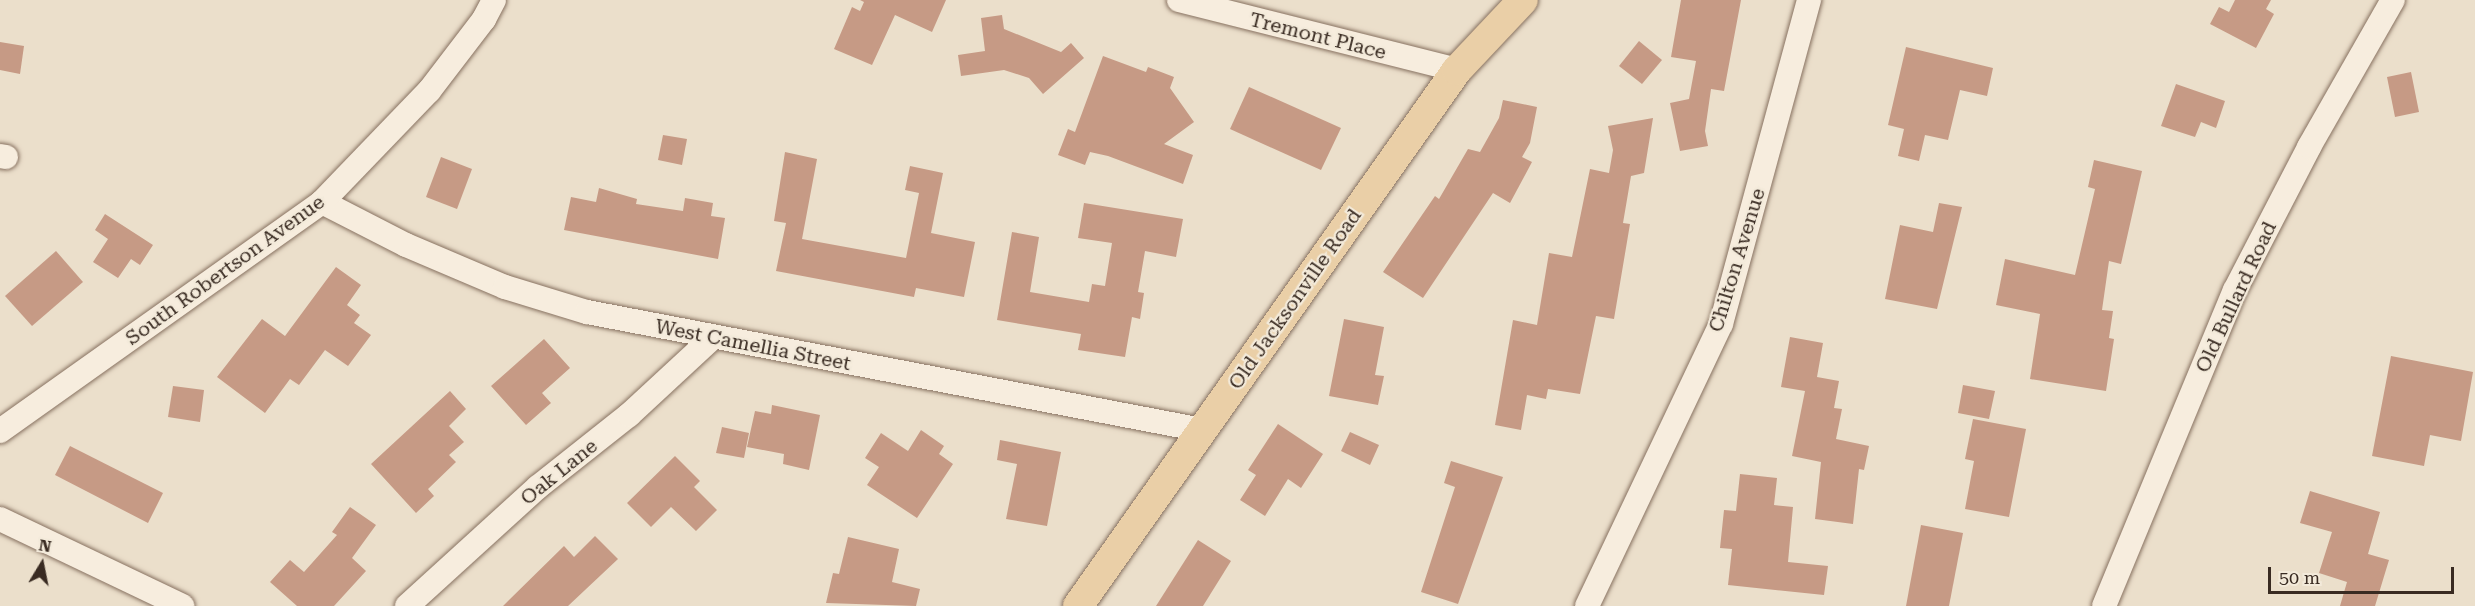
<!DOCTYPE html>
<style>
body{margin:0}
#map{position:relative;width:2475px;height:606px;overflow:hidden;background:#ebdfcb;font-family:"Roboto Serif",serif}
div>[style]{position:absolute}
.building>*{inset:0;background:#c69a85}
.roads{filter:drop-shadow(0 0 2px #877160) drop-shadow(0 0 2px #877160)}
.minor>*{height:24px;margin:-12px;padding:0 12px;transform-origin:12px;border-radius:12px;background:#f7edde}
.major>*{height:30px;margin:-15px;padding:0 15px;transform-origin:15px;border-radius:15px;background:#eacfa7}
span{translate:-50% -50%;white-space:nowrap;text-align:center;line-height:1.15;-webkit-text-stroke:4.5px #f3eada;paint-order:stroke}
.street-label{font-size:20px;color:#392b22}
.north{position:absolute;left:12px;top:534px;width:60px;height:60px;-webkit-text-stroke:4px #f3eada;paint-order:stroke;rotate:10deg;font-size:16px;font-weight:700;line-height:24px;text-align:center;color:#392b22}
.north::after{content:'';display:block;margin:auto;width:21px;height:27px;background:#392b22;clip-path:polygon(50% 0,100% 100%,50% 72%,0 100%)}
.scale{position:absolute;left:2268px;top:567px;width:186px;height:27px;box-sizing:border-box;border:3px solid #392b22;border-top:0;padding-left:8px;font-size:18px;line-height:21px;white-space:nowrap;color:#392b22;-webkit-text-stroke:4px #f3eada;paint-order:stroke}
</style>
<div id="map">
<div class="building">
<i style="clip-path:polygon(860px 0,946px 0,932px 32px,895px 15px,872px 65px,834px 49px,852px 7px,860px 11px,864px 2px)"></i>
<i style="clip-path:polygon(1681px 0,1741px 0,1724px 91px,1711px 89px,1705px 131px,1708px 146px,1680px 151px,1670px 103px,1689px 99px,1696px 61px,1671px 57px)"></i>
<i style="clip-path:polygon(2235px 0,2271px 0,2266px 9px,2274px 14px,2256px 48px,2210px 24px,2219px 7px,2229px 12px)"></i>
<i style="clip-path:polygon(1002px 15px,1004px 29px,1061px 52px,1071px 43px,1084px 58px,1043px 94px,1029px 78px,1004px 70px,961px 76px,958px 55px,985px 51px,981px 18px)"></i>
<i style="clip-path:polygon(1639px 41px,1662px 60px,1642px 84px,1619px 66px)"></i>
<i style="clip-path:polygon(0 42px,24px 46px,20px 74px,0 70px)"></i>
<i style="clip-path:polygon(1906px 47px,1993px 68px,1987px 96px,1960px 90px,1948px 140px,1925px 135px,1919px 161px,1898px 156px,1904px 129px,1888px 125px)"></i>
<i style="clip-path:polygon(1103px 56px,1146px 72px,1148px 67px,1174px 77px,1170px 88px,1194px 122px,1164px 144px,1193px 155px,1183px 184px,1108px 156px,1090px 152px,1085px 165px,1058px 155px,1068px 129px,1075px 132px)"></i>
<i style="clip-path:polygon(2411px 72px,2419px 112px,2395px 117px,2387px 77px)"></i>
<i style="clip-path:polygon(2176px 84px,2225px 101px,2216px 128px,2201px 122px,2195px 137px,2161px 126px)"></i>
<i style="clip-path:polygon(1249px 87px,1341px 128px,1321px 170px,1230px 129px)"></i>
<i style="clip-path:polygon(1503px 100px,1537px 107px,1530px 143px,1522px 157px,1532px 162px,1510px 203px,1493px 193px,1423px 298px,1383px 272px,1435px 196px,1439px 199px,1468px 149px,1480px 152px,1499px 118px)"></i>
<i style="clip-path:polygon(1653px 118px,1644px 173px,1631px 176px,1623px 223px,1630px 224px,1614px 319px,1596px 316px,1580px 394px,1548px 389px,1546px 399px,1527px 395px,1521px 430px,1495px 425px,1513px 320px,1537px 325px,1549px 253px,1572px 257px,1590px 169px,1609px 173px,1613px 150px,1608px 126px)"></i>
<i style="clip-path:polygon(663px 135px,687px 139px,682px 165px,658px 160px)"></i>
<i style="clip-path:polygon(785px 152px,817px 159px,802px 239px,906px 258px,919px 193px,905px 190px,910px 166px,943px 173px,931px 233px,975px 242px,964px 297px,916px 288px,914px 297px,776px 271px,786px 223px,774px 221px)"></i>
<i style="clip-path:polygon(441px 157px,472px 169px,457px 209px,426px 197px)"></i>
<i style="clip-path:polygon(2094px 160px,2142px 171px,2121px 264px,2109px 261px,2102px 310px,2113px 311px,2109px 338px,2114px 339px,2106px 391px,2030px 379px,2040px 314px,1996px 305px,2005px 259px,2075px 275px,2095px 189px,2088px 187px)"></i>
<i style="clip-path:polygon(599px 188px,637px 199px,636px 204px,683px 211px,685px 198px,713px 203px,711px 216px,725px 218px,718px 259px,564px 230px,571px 197px,596px 202px)"></i>
<i style="clip-path:polygon(1084px 203px,1183px 219px,1176px 257px,1145px 251px,1138px 292px,1144px 293px,1140px 319px,1132px 317px,1125px 357px,1078px 350px,1081px 334px,997px 320px,1012px 232px,1039px 237px,1030px 292px,1089px 302px,1092px 284px,1105px 286px,1112px 243px,1078px 238px)"></i>
<i style="clip-path:polygon(1939px 203px,1962px 207px,1937px 309px,1885px 299px,1900px 225px,1933px 232px)"></i>
<i style="clip-path:polygon(105px 214px,153px 245px,140px 265px,131px 259px,118px 278px,93px 262px,108px 239px,95px 230px)"></i>
<i style="clip-path:polygon(56px 251px,83px 282px,32px 326px,5px 296px)"></i>
<i style="clip-path:polygon(336px 267px,361px 285px,347px 305px,360px 315px,354px 323px,371px 335px,348px 366px,325px 350px,299px 385px,290px 379px,265px 413px,217px 377px,262px 319px,285px 336px)"></i>
<i style="clip-path:polygon(1344px 319px,1384px 327px,1375px 375px,1384px 376px,1378px 405px,1329px 396px)"></i>
<i style="clip-path:polygon(1790px 337px,1823px 343px,1817px 377px,1839px 381px,1834px 408px,1842px 409px,1836px 439px,1869px 446px,1864px 470px,1859px 469px,1853px 524px,1815px 519px,1821px 462px,1792px 456px,1805px 391px,1781px 387px)"></i>
<i style="clip-path:polygon(544px 339px,570px 368px,542px 393px,551px 403px,526px 425px,491px 386px)"></i>
<i style="clip-path:polygon(2391px 356px,2473px 372px,2461px 441px,2430px 435px,2424px 466px,2372px 456px)"></i>
<i style="clip-path:polygon(1963px 385px,1995px 391px,1989px 419px,1958px 413px)"></i>
<i style="clip-path:polygon(173px 386px,204px 390px,200px 422px,168px 417px)"></i>
<i style="clip-path:polygon(450px 391px,466px 409px,449px 426px,464px 442px,449px 455px,456px 462px,428px 489px,434px 496px,416px 513px,371px 464px)"></i>
<i style="clip-path:polygon(772px 405px,820px 415px,809px 470px,783px 464px,784px 454px,747px 447px,755px 411px,771px 414px)"></i>
<i style="clip-path:polygon(1973px 419px,2026px 429px,2009px 517px,1965px 509px,1974px 461px,1965px 459px)"></i>
<i style="clip-path:polygon(1278px 424px,1323px 454px,1301px 488px,1288px 479px,1265px 516px,1240px 500px,1256px 475px,1248px 470px)"></i>
<i style="clip-path:polygon(722px 427px,749px 433px,744px 458px,716px 453px)"></i>
<i style="clip-path:polygon(921px 430px,944px 446px,939px 454px,953px 464px,917px 518px,867px 485px,879px 467px,865px 458px,881px 433px,908px 451px)"></i>
<i style="clip-path:polygon(1350px 432px,1379px 445px,1370px 465px,1341px 451px)"></i>
<i style="clip-path:polygon(1000px 440px,1061px 452px,1047px 526px,1006px 519px,1017px 464px,997px 460px)"></i>
<i style="clip-path:polygon(70px 446px,163px 493px,148px 523px,55px 475px)"></i>
<i style="clip-path:polygon(675px 456px,700px 481px,694px 487px,717px 510px,696px 531px,671px 507px,651px 527px,627px 503px)"></i>
<i style="clip-path:polygon(1451px 461px,1503px 477px,1458px 604px,1421px 592px,1455px 487px,1444px 483px)"></i>
<i style="clip-path:polygon(1740px 474px,1777px 478px,1774px 505px,1793px 507px,1788px 562px,1828px 566px,1824px 595px,1728px 585px,1732px 549px,1720px 548px,1724px 510px,1736px 511px)"></i>
<i style="clip-path:polygon(2310px 491px,2380px 512px,2368px 554px,2389px 560px,2375px 606px,2340px 606px,2347px 582px,2319px 573px,2332px 532px,2300px 523px)"></i>
<i style="clip-path:polygon(350px 507px,376px 525px,352px 558px,366px 571px,334px 606px,297px 606px,270px 582px,290px 560px,304px 572px,337px 535px,332px 532px)"></i>
<i style="clip-path:polygon(1921px 525px,1963px 533px,1949px 606px,1906px 606px)"></i>
<i style="clip-path:polygon(595px 536px,618px 559px,568px 606px,503px 606px,564px 546px,574px 557px)"></i>
<i style="clip-path:polygon(848px 537px,899px 549px,892px 582px,920px 589px,916px 606px,826px 603px,833px 573px,839px 574px)"></i>
<i style="clip-path:polygon(1198px 540px,1231px 561px,1203px 606px,1156px 606px)"></i>
</div>
<div class="roads">
<div class="minor">
<i style="left:1179px;top:0;width:287px;rotate:14.1deg"></i>
<i style="left:0;top:156px;width:6px;rotate:9deg"></i>
<i style="left:322px;top:202px;width:94px;rotate:27.1deg"></i>
<i style="left:406px;top:245px;width:108px;rotate:23deg"></i>
<i style="left:505px;top:287px;width:86px;rotate:17deg"></i>
<i style="left:587px;top:312px;width:626px;rotate:10.86deg"></i>
<i style="left:0;top:431px;width:395px;rotate:-35.4deg"></i>
<i style="left:322px;top:202px;width:154px;rotate:-46.1deg"></i>
<i style="left:429px;top:91px;width:91px;rotate:-52.6deg"></i>
<i style="left:484px;top:19px;width:21px;rotate:-62deg"></i>
<i style="left:0;top:519px;width:202px;rotate:25.5deg"></i>
<i style="left:407px;top:606px;width:177px;rotate:-42.3deg"></i>
<i style="left:538px;top:487px;width:116px;rotate:-38.4deg"></i>
<i style="left:629px;top:415px;width:112px;rotate:-42.8deg"></i>
<i style="left:1587px;top:606px;width:312px;rotate:-64.6deg"></i>
<i style="left:1721px;top:324px;width:336px;rotate:-74.8deg"></i>
<i style="left:2104px;top:606px;width:342px;rotate:-67.5deg"></i>
<i style="left:2235px;top:290px;width:161px;rotate:-62.6deg"></i>
<i style="left:2309px;top:147px;width:169px;rotate:-60.3deg"></i>
</div>
<div class="major">
<i style="left:1078px;top:606px;width:656px;rotate:-54.74deg"></i>
<i style="left:1457px;top:70px;width:96px;rotate:-46.7deg"></i>
</div>
</div>
<div class="street-label">
<span style="left:1318px;top:36px;rotate:14deg">Tremont Place</span>
<span style="left:1737px;top:260px;rotate:-73deg">Chilton Avenue</span>
<span style="left:225px;top:270px;rotate:-36deg">South Robertson Avenue</span>
<span style="left:2236px;top:297px;rotate:-65deg">Old Bullard Road</span>
<span style="left:1295px;top:299px;rotate:-55deg">Old Jacksonville Road</span>
<span style="left:753px;top:345px;rotate:11deg">West Camellia Street</span>
<span style="left:559px;top:472px;rotate:-39deg">Oak Lane</span>
</div>
<div class="north">N</div>
<div class="scale">50 m</div>
</div>
